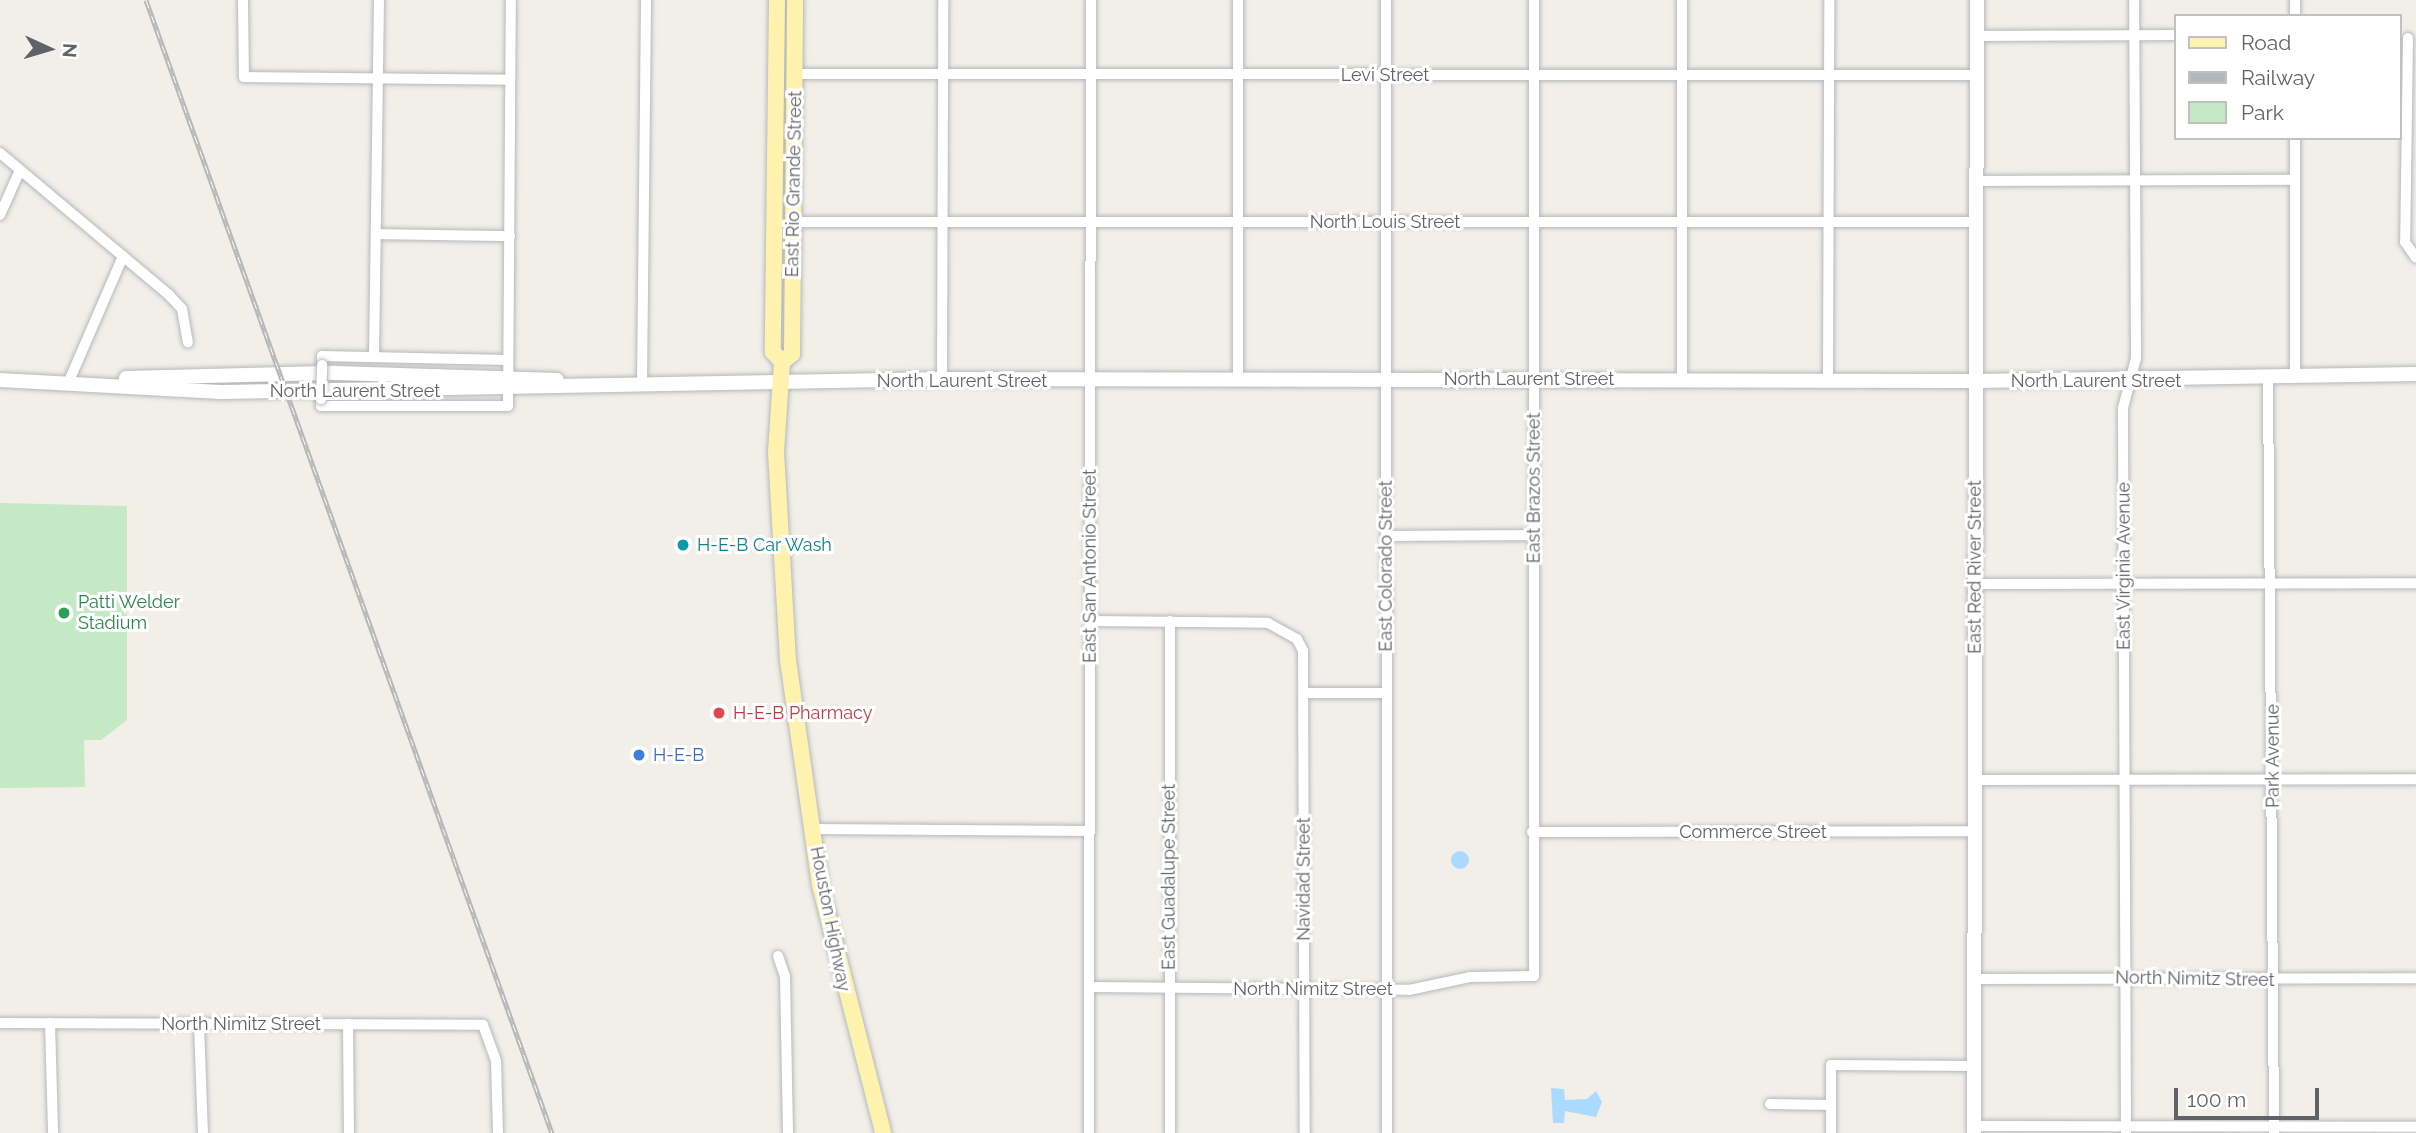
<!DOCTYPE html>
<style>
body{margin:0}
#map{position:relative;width:2416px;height:1133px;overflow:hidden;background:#f1efe8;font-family:Raleway,sans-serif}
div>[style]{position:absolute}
.green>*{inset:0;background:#c5e8c5}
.water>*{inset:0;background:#aadaff}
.round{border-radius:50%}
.roads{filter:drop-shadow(0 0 2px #b5b8bc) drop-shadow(0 0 2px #b5b8bc)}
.street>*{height:10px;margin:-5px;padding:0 5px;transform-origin:5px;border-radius:5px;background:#fff}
.secondary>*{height:14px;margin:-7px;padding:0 7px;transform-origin:7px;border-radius:7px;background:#fff}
.primary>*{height:16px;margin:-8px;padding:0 8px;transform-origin:8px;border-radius:8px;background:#fff2af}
.rail>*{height:5px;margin-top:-2.5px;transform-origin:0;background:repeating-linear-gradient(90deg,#fff 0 8px,#b6b7b8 0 16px);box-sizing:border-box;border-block:2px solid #b6b7b8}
.bridges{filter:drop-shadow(0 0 2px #b5b8bc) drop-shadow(0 0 2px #b5b8bc)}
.street-bridge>*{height:10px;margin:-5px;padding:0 5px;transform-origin:5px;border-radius:5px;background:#fff}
.dots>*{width:19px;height:19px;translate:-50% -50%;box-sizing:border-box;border:4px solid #fff;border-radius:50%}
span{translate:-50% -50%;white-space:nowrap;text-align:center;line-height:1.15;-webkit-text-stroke:6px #fff;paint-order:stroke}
.street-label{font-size:18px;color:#5f6368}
.culture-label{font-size:18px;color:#0d838f}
.left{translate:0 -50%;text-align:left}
.leisure-label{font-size:18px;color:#27864d}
.health-label{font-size:18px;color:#be3a42}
.shop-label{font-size:18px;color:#366cbe}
.legend{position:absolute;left:2174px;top:14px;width:228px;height:126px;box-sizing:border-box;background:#fff;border:2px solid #bfc1c3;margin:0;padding:9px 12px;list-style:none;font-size:21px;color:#5f6368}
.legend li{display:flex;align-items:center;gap:14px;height:35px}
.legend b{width:35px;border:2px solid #bfc1c3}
.north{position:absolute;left:14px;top:14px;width:70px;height:70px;-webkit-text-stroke:5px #fff;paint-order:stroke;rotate:94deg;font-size:19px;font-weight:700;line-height:28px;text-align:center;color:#5f6368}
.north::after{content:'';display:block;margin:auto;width:24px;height:32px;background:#5f6368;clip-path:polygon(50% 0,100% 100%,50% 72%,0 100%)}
.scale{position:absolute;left:2174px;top:1088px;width:145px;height:32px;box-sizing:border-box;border:4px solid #5f6368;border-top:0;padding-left:9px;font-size:21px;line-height:24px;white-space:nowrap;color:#5f6368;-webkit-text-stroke:5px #fff;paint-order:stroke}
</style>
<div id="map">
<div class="green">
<i style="clip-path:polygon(0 503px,127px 506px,127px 720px,101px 740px,84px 740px,85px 787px,0 788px)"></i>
</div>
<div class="water">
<i class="round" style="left:1451px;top:851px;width:18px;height:18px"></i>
<i style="clip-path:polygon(1551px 1088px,1564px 1089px,1565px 1100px,1587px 1099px,1596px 1091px,1602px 1102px,1596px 1117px,1565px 1111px,1564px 1123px,1553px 1123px)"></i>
</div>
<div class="roads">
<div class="street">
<i style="left:243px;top:0;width:77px;rotate:89.3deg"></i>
<i style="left:244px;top:77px;width:266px;rotate:0.6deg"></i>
<i style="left:1386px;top:0;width:1133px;rotate:89.95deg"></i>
<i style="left:1682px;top:0;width:380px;rotate:90deg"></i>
<i style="left:2295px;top:16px;width:16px;rotate:-90deg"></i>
<i style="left:1976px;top:36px;width:200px;rotate:-0.3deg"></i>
<i style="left:2408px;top:38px;width:204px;rotate:90.8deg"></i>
<i style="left:2405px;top:242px;width:19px;rotate:55deg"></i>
<i style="left:795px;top:74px;width:1181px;rotate:0.05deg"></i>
<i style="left:2295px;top:138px;width:239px;rotate:90deg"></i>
<i style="left:0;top:153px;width:221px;rotate:40deg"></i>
<i style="left:169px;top:295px;width:19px;rotate:47deg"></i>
<i style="left:182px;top:309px;width:34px;rotate:80deg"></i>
<i style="left:1977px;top:181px;width:318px;rotate:-0.2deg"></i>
<i style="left:0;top:215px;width:49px;rotate:-66deg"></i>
<i style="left:793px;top:222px;width:1184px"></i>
<i style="left:377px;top:234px;width:133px;rotate:0.9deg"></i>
<i style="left:374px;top:357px;width:357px;rotate:-89.2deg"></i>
<i style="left:322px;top:365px;width:9px;rotate:-90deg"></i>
<i style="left:322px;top:356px;width:186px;rotate:1.2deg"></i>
<i style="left:942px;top:379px;width:379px;rotate:-89.8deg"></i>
<i style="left:1238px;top:379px;width:379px;rotate:-90deg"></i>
<i style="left:1828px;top:380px;width:380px;rotate:-89.8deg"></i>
<i style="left:2268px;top:380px;width:753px;rotate:89.54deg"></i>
<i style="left:69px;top:381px;width:136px;rotate:-66.6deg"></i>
<i style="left:642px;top:385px;width:385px;rotate:-89.4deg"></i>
<i style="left:321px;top:399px;width:7px;rotate:90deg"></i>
<i style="left:321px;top:406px;width:187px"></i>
<i style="left:508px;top:406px;width:406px;rotate:-89.6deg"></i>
<i style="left:1386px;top:536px;width:149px;rotate:-0.4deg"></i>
<i style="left:1975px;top:584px;width:441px;rotate:-0.1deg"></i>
<i style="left:1090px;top:621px;width:178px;rotate:0.6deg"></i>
<i style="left:1268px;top:623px;width:33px;rotate:29deg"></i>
<i style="left:1297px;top:639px;width:13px;rotate:63deg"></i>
<i style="left:1303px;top:651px;width:482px;rotate:89.8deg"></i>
<i style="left:1306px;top:693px;width:81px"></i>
<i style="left:1974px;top:780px;width:442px;rotate:-0.1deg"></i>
<i style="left:813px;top:829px;width:277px;rotate:0.4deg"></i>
<i style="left:1532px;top:832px;width:442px;rotate:-0.1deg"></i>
<i style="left:778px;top:956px;width:21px;rotate:71deg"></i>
<i style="left:785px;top:976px;width:157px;rotate:88.9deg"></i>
<i style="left:1974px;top:979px;width:442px;rotate:-0.1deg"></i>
<i style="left:1090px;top:987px;width:319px;rotate:0.5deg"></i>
<i style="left:1409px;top:990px;width:62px;rotate:-12deg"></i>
<i style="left:1470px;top:977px;width:64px;rotate:-0.9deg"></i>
<i style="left:1534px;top:976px;width:976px;rotate:-90deg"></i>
<i style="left:0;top:1023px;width:483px;rotate:0.2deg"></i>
<i style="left:483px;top:1025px;width:38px;rotate:70deg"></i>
<i style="left:496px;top:1061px;width:72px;rotate:88.4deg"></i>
<i style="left:50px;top:1023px;width:110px;rotate:88.4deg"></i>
<i style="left:348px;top:1024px;width:109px;rotate:89.5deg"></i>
<i style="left:199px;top:1025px;width:108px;rotate:87.9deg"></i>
<i style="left:1770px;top:1104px;width:61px;rotate:0.9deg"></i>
<i style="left:1974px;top:1126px;width:442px;rotate:0.1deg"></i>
<i style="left:1089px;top:1133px;width:1133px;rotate:-89.9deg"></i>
<i style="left:1170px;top:1133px;width:512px;rotate:-90deg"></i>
<i style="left:1831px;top:1133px;width:68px;rotate:-90deg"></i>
<i style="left:1831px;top:1065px;width:144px;rotate:0.4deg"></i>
<i style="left:2126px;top:1133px;width:725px;rotate:-90.24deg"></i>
<i style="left:2123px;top:408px;width:52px;rotate:-75.4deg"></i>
<i style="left:2136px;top:358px;width:358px;rotate:-90.3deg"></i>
</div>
<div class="secondary">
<i style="left:126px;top:378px;width:210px;rotate:-1.4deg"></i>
<i style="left:336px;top:373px;width:221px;rotate:1.8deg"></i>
<i style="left:0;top:380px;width:221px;rotate:3.1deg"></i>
<i style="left:221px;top:392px;width:721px;rotate:-1.03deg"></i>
<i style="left:942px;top:379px;width:1034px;rotate:0.11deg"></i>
<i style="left:1976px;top:381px;width:440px;rotate:-0.9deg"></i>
<i style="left:1974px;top:1133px;width:1133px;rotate:-89.85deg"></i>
</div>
<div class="primary">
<i style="left:777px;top:0;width:352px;rotate:90.7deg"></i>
<i style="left:773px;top:352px;width:13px;rotate:48deg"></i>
<i style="left:782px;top:362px;width:90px;rotate:93.8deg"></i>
<i style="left:776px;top:452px;width:208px;rotate:86.7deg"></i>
<i style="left:788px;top:660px;width:227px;rotate:81.9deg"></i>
<i style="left:820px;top:885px;width:256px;rotate:75.7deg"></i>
<i style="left:782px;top:362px;width:13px;rotate:-39deg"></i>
<i style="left:792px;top:354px;width:354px;rotate:-89.5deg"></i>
</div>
</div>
<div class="rail">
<i style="left:146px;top:0;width:1204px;rotate:70.29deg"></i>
</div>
<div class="bridges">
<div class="street-bridge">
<i style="left:321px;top:399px;width:34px;rotate:-88deg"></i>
</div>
</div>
<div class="dots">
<i style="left:683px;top:545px;background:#0f9aa8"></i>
<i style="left:64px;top:613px;background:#2e9e5b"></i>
<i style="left:719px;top:713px;background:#e0444e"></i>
<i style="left:639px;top:755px;background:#3f7fe0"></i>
</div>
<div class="street-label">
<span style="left:1385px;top:75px">Levi Street</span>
<span style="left:794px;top:184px;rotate:-89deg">East Rio Grande Street</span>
<span style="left:1385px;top:222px">North Louis Street</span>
<span style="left:1529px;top:379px">North Laurent Street</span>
<span style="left:962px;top:381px">North Laurent Street</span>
<span style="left:2096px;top:381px">North Laurent Street</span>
<span style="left:355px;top:391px">North Laurent Street</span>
<span style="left:1534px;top:488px;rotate:-90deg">East Brazos Street</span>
<span style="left:1090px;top:566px;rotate:-90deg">East San Antonio Street</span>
<span style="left:1386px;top:566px;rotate:-90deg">East Colorado Street</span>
<span style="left:2124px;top:566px;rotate:-90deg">East Virginia Avenue</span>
<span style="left:1975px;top:567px;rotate:-90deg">East Red River Street</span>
<span style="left:2273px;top:756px;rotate:-90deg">Park Avenue</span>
<span style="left:1753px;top:832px">Commerce Street</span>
<span style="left:1169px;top:877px;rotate:-90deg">East Guadalupe Street</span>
<span style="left:1304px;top:879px;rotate:-90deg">Navidad Street</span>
<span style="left:830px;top:919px;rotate:79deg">Houston Highway</span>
<span style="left:2195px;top:979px;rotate:1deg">North Nimitz Street</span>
<span style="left:1313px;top:989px">North Nimitz Street</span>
<span style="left:241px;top:1024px">North Nimitz Street</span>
</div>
<div class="culture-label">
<span class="left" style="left:697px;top:545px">H-E-B Car Wash</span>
</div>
<div class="leisure-label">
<span class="left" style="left:78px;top:613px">Patti Welder<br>Stadium</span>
</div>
<div class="health-label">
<span class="left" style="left:733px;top:713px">H-E-B Pharmacy</span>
</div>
<div class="shop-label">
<span class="left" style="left:653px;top:755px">H-E-B</span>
</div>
<ul class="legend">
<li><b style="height:9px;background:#fff2af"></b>Road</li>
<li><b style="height:9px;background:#b6b7b8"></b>Railway</li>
<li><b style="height:19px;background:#c5e8c5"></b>Park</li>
</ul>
<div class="north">N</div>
<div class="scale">100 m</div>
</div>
